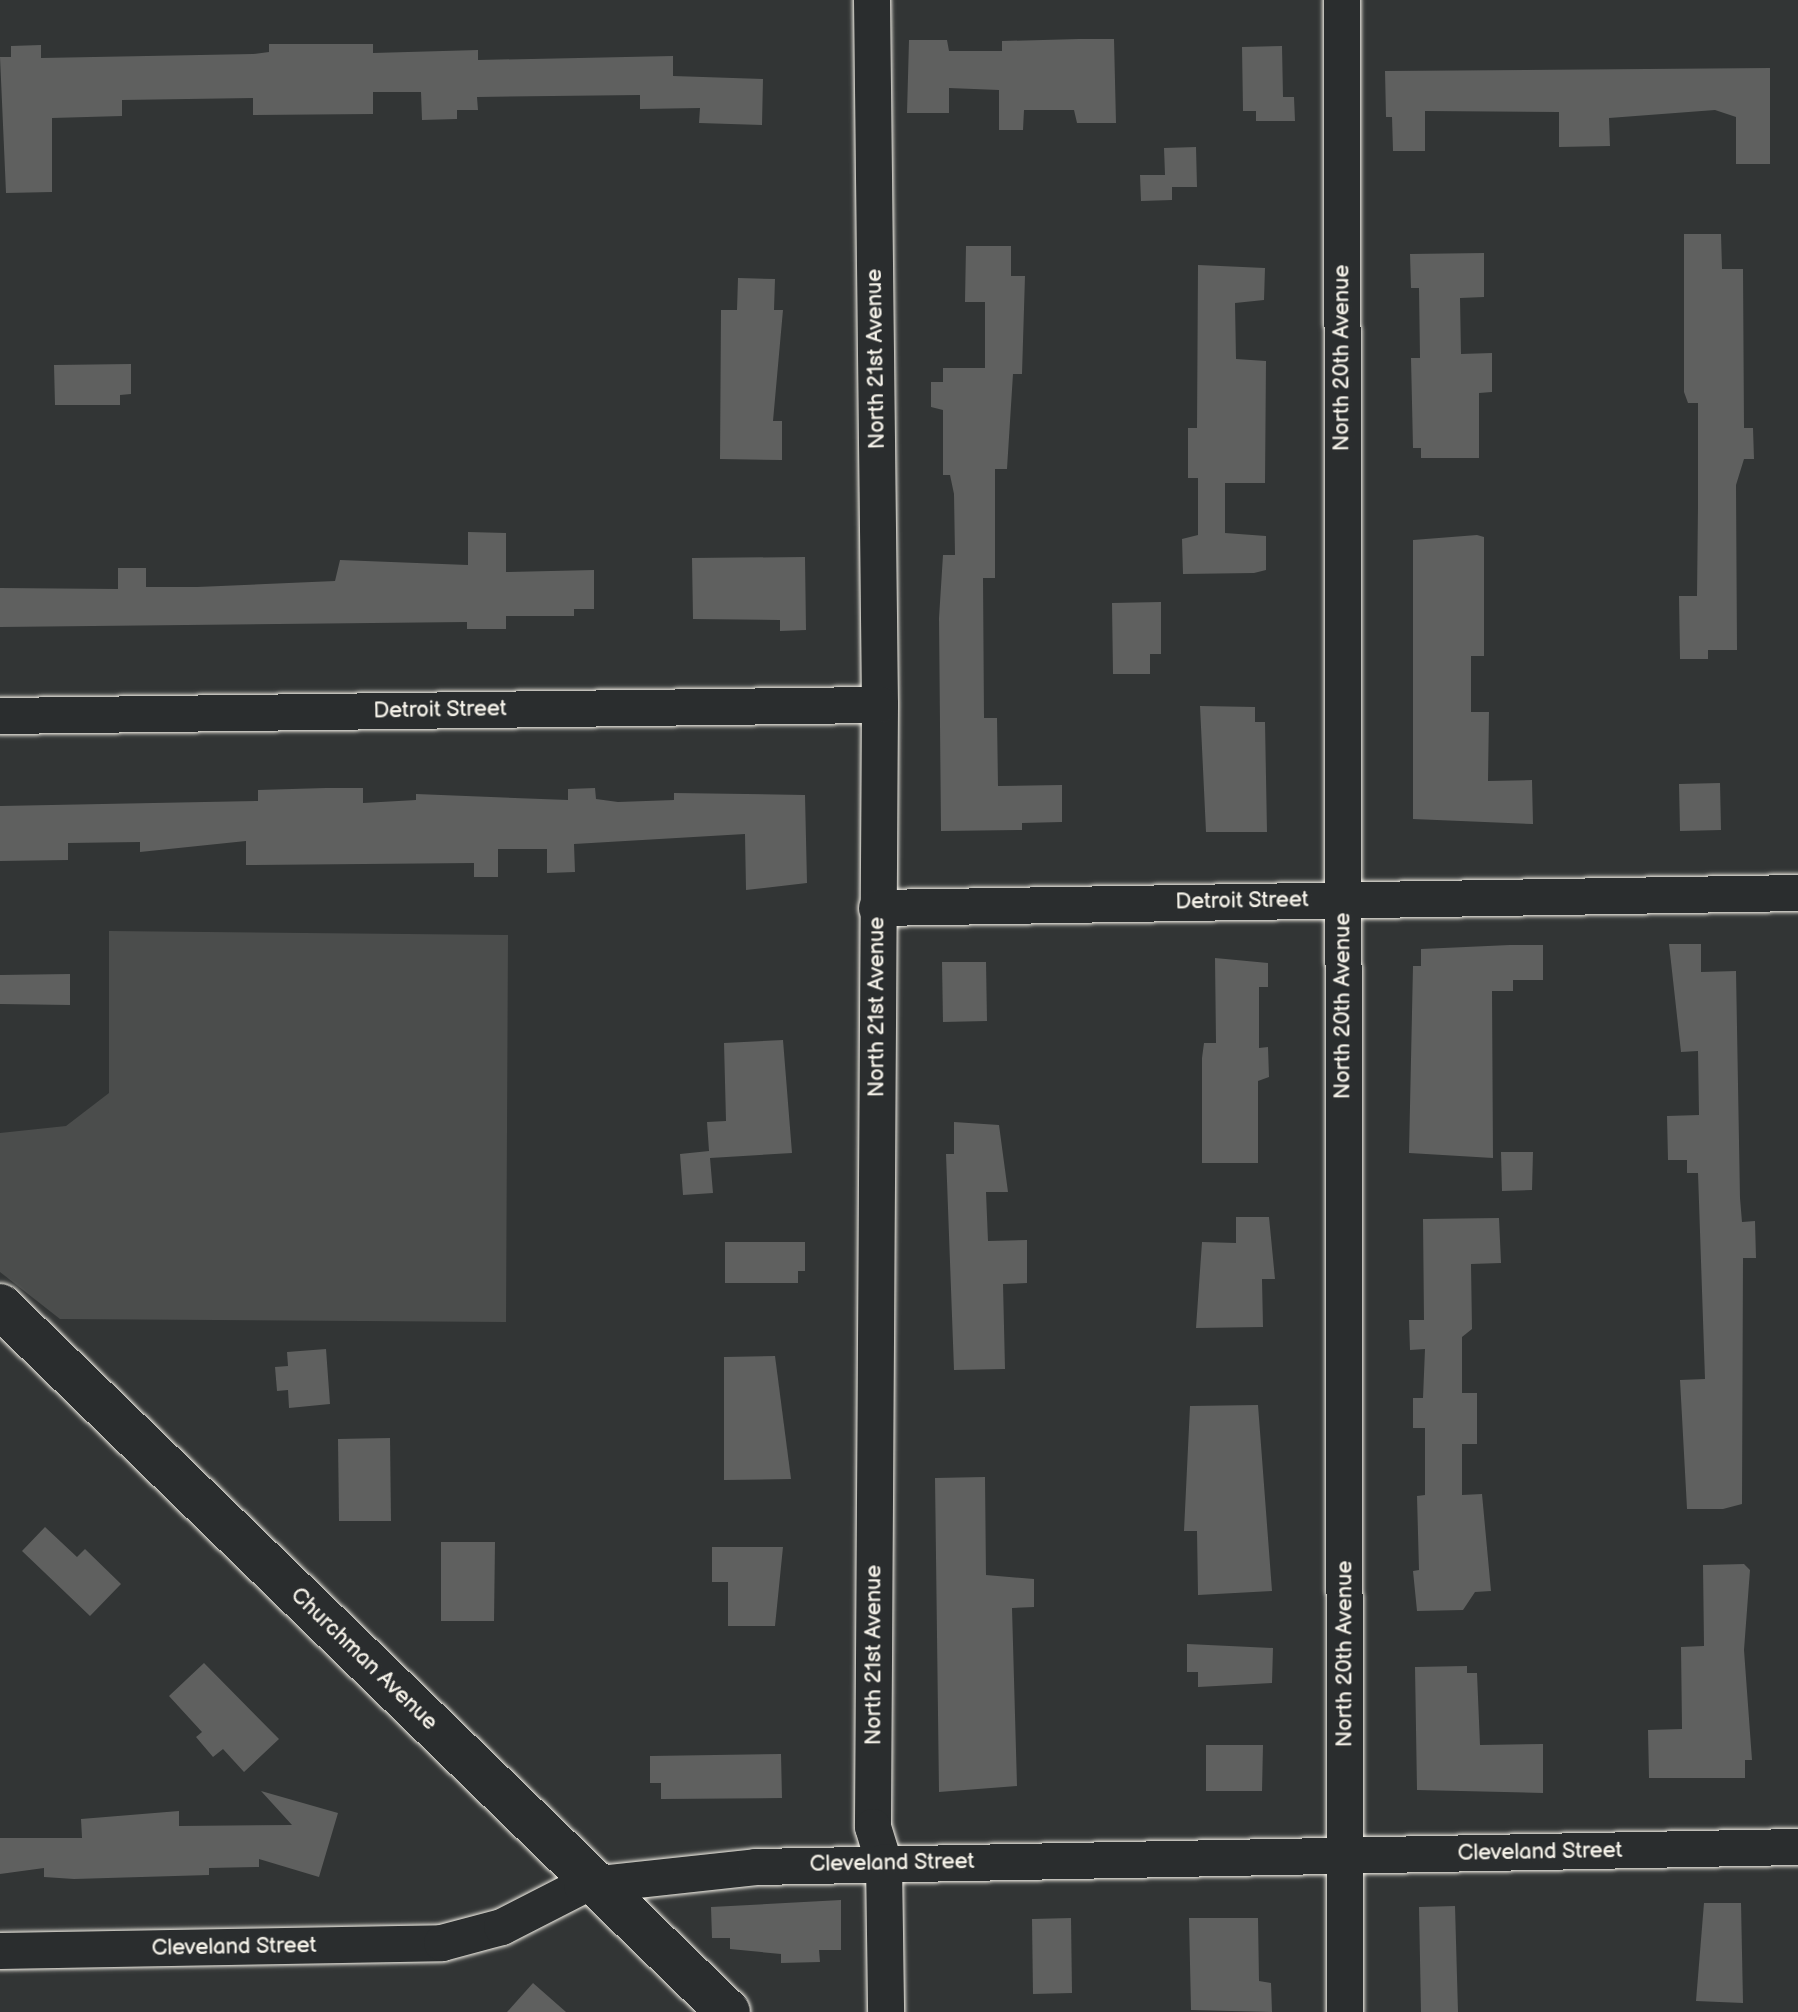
<!DOCTYPE html>
<style>
body{margin:0}
#map{position:relative;width:1798px;height:2012px;overflow:hidden;background:#323535;font-family:"Balsamiq Sans",sans-serif}
div>[style]{position:absolute}
.green>*{inset:0;background:#4b4d4c}
.building>*{inset:0;background:#5f605f}
.roads{filter:drop-shadow(0 0 2px #f4f1e8) drop-shadow(0 0 2px #f4f1e8)}
.minor>*{height:36px;margin:-18px;padding:0 18px;transform-origin:18px;border-radius:18px;background:#2a2d2e}
.secondary>*{height:44px;margin:-22px;padding:0 22px;transform-origin:22px;border-radius:22px;background:#2a2d2e}
span{translate:-50% -50%;white-space:nowrap;text-align:center;line-height:1.15;-webkit-text-stroke:6px #2a2d2e;paint-order:stroke}
.street-label{font-size:22px;color:#f4f1e8}
</style>
<div id="map">
<div class="green">
<i style="clip-path:polygon(109px 931px,508px 935px,506px 1322px,60px 1319px,0 1272px,0 1133px,66px 1126px,109px 1093px)"></i>
</div>
<div class="building">
<i style="clip-path:polygon(1079px 39px,1114px 39px,1116px 123px,1077px 123px,1074px 110px,1024px 110px,1023px 130px,999px 130px,999px 90px,949px 88px,949px 113px,907px 113px,909px 40px,947px 40px,949px 51px,1002px 51px,1002px 41px)"></i>
<i style="clip-path:polygon(269px 44px,373px 44px,373px 53px,478px 50px,478px 60px,673px 56px,673px 76px,763px 79px,762px 125px,699px 123px,700px 108px,640px 109px,640px 95px,477px 97px,478px 110px,457px 110px,457px 119px,422px 120px,421px 92px,373px 92px,373px 114px,253px 115px,253px 98px,122px 100px,122px 116px,52px 118px,52px 192px,6px 193px,0 57px,11px 57px,11px 46px,41px 45px,41px 58px,253px 54px,269px 52px)"></i>
<i style="clip-path:polygon(1282px 46px,1283px 97px,1294px 97px,1295px 121px,1256px 121px,1256px 111px,1243px 111px,1242px 47px)"></i>
<i style="clip-path:polygon(1770px 68px,1770px 164px,1736px 164px,1736px 117px,1715px 110px,1609px 118px,1610px 146px,1559px 147px,1559px 112px,1425px 111px,1425px 151px,1393px 151px,1392px 117px,1386px 117px,1385px 71px)"></i>
<i style="clip-path:polygon(1196px 147px,1197px 187px,1172px 187px,1172px 200px,1141px 201px,1140px 175px,1165px 175px,1164px 148px)"></i>
<i style="clip-path:polygon(1684px 234px,1721px 234px,1722px 269px,1743px 269px,1744px 428px,1753px 428px,1754px 459px,1744px 459px,1736px 485px,1737px 650px,1708px 650px,1708px 659px,1680px 659px,1679px 596px,1697px 596px,1698px 506px,1698px 403px,1688px 403px,1684px 392px)"></i>
<i style="clip-path:polygon(966px 246px,1011px 246px,1011px 276px,1025px 276px,1022px 374px,1013px 374px,1007px 469px,995px 469px,995px 578px,983px 578px,984px 718px,997px 718px,998px 786px,1062px 785px,1062px 822px,1022px 823px,1022px 830px,941px 831px,939px 618px,943px 555px,955px 555px,954px 494px,950px 475px,943px 475px,943px 410px,931px 407px,931px 382px,943px 382px,943px 368px,985px 368px,985px 302px,965px 302px)"></i>
<i style="clip-path:polygon(1484px 253px,1484px 297px,1460px 298px,1461px 354px,1492px 353px,1492px 392px,1479px 393px,1479px 458px,1421px 458px,1421px 448px,1413px 448px,1411px 358px,1420px 358px,1419px 288px,1411px 288px,1410px 254px)"></i>
<i style="clip-path:polygon(1198px 265px,1265px 268px,1264px 300px,1235px 303px,1236px 359px,1266px 361px,1265px 483px,1225px 483px,1225px 533px,1266px 536px,1266px 570px,1254px 573px,1183px 574px,1182px 539px,1198px 535px,1198px 478px,1188px 478px,1188px 428px,1197px 428px)"></i>
<i style="clip-path:polygon(738px 278px,775px 279px,774px 310px,783px 310px,773px 421px,782px 421px,782px 460px,720px 459px,721px 310px,737px 310px)"></i>
<i style="clip-path:polygon(131px 364px,131px 394px,120px 395px,120px 405px,55px 405px,54px 365px)"></i>
<i style="clip-path:polygon(468px 532px,506px 533px,506px 572px,594px 570px,594px 609px,574px 609px,574px 616px,506px 616px,506px 629px,467px 629px,467px 622px,0 627px,0 588px,118px 589px,118px 568px,146px 568px,146px 587px,197px 587px,335px 581px,340px 560px,468px 565px)"></i>
<i style="clip-path:polygon(1477px 535px,1484px 537px,1484px 656px,1471px 656px,1471px 712px,1489px 712px,1488px 781px,1532px 780px,1533px 824px,1413px 819px,1413px 540px)"></i>
<i style="clip-path:polygon(805px 557px,806px 630px,780px 631px,780px 620px,693px 619px,692px 558px)"></i>
<i style="clip-path:polygon(1161px 602px,1161px 654px,1150px 654px,1150px 674px,1113px 674px,1112px 603px)"></i>
<i style="clip-path:polygon(1200px 706px,1255px 707px,1255px 722px,1265px 722px,1267px 832px,1206px 832px)"></i>
<i style="clip-path:polygon(1720px 783px,1721px 830px,1680px 831px,1679px 784px)"></i>
<i style="clip-path:polygon(326px 788px,363px 788px,363px 803px,416px 800px,416px 794px,568px 800px,568px 789px,595px 788px,596px 799px,618px 802px,674px 800px,674px 793px,805px 795px,807px 883px,746px 890px,745px 834px,574px 844px,575px 872px,547px 873px,547px 849px,498px 849px,498px 877px,474px 877px,474px 863px,246px 865px,246px 841px,140px 852px,140px 842px,68px 843px,68px 860px,0 861px,0 806px,258px 801px,258px 790px)"></i>
<i style="clip-path:polygon(1669px 944px,1701px 944px,1701px 972px,1736px 971px,1740px 1198px,1742px 1222px,1755px 1221px,1756px 1258px,1743px 1258px,1742px 1504px,1723px 1509px,1687px 1509px,1680px 1380px,1705px 1379px,1698px 1173px,1687px 1173px,1687px 1160px,1668px 1160px,1667px 1116px,1699px 1115px,1698px 1051px,1681px 1052px)"></i>
<i style="clip-path:polygon(1510px 945px,1543px 945px,1543px 980px,1513px 980px,1513px 991px,1492px 991px,1493px 1158px,1409px 1153px,1413px 966px,1421px 966px,1421px 949px)"></i>
<i style="clip-path:polygon(1215px 958px,1268px 963px,1268px 987px,1259px 987px,1259px 1048px,1268px 1047px,1269px 1077px,1258px 1081px,1258px 1163px,1202px 1163px,1202px 1058px,1204px 1043px,1216px 1043px)"></i>
<i style="clip-path:polygon(942px 962px,986px 962px,987px 1021px,943px 1022px)"></i>
<i style="clip-path:polygon(70px 974px,70px 1005px,0 1004px,0 975px)"></i>
<i style="clip-path:polygon(783px 1040px,792px 1153px,710px 1158px,713px 1193px,683px 1195px,680px 1154px,709px 1151px,707px 1122px,726px 1121px,724px 1043px)"></i>
<i style="clip-path:polygon(954px 1122px,999px 1125px,1008px 1192px,986px 1192px,988px 1241px,1027px 1240px,1027px 1283px,1003px 1284px,1005px 1369px,954px 1370px,946px 1154px,954px 1154px)"></i>
<i style="clip-path:polygon(1501px 1152px,1533px 1152px,1532px 1190px,1502px 1191px)"></i>
<i style="clip-path:polygon(1236px 1217px,1269px 1217px,1275px 1279px,1262px 1279px,1263px 1327px,1196px 1328px,1202px 1242px,1236px 1243px)"></i>
<i style="clip-path:polygon(1499px 1218px,1501px 1263px,1471px 1264px,1472px 1329px,1462px 1337px,1462px 1393px,1477px 1393px,1477px 1444px,1462px 1444px,1462px 1495px,1482px 1494px,1491px 1591px,1475px 1592px,1463px 1610px,1417px 1611px,1413px 1571px,1419px 1570px,1417px 1496px,1425px 1495px,1425px 1428px,1413px 1428px,1413px 1398px,1423px 1398px,1425px 1349px,1410px 1350px,1409px 1320px,1424px 1320px,1423px 1219px)"></i>
<i style="clip-path:polygon(725px 1242px,805px 1242px,805px 1271px,798px 1271px,798px 1283px,725px 1283px)"></i>
<i style="clip-path:polygon(326px 1349px,330px 1404px,289px 1408px,288px 1390px,277px 1391px,275px 1367px,288px 1366px,287px 1352px)"></i>
<i style="clip-path:polygon(775px 1356px,791px 1479px,724px 1480px,724px 1357px)"></i>
<i style="clip-path:polygon(1258px 1405px,1272px 1591px,1198px 1595px,1197px 1531px,1184px 1531px,1190px 1406px)"></i>
<i style="clip-path:polygon(390px 1438px,391px 1521px,339px 1521px,338px 1439px)"></i>
<i style="clip-path:polygon(985px 1477px,986px 1575px,1034px 1579px,1034px 1607px,1012px 1608px,1017px 1786px,939px 1792px,935px 1478px)"></i>
<i style="clip-path:polygon(45px 1527px,77px 1557px,85px 1549px,121px 1584px,90px 1616px,22px 1551px)"></i>
<i style="clip-path:polygon(441px 1542px,495px 1542px,494px 1621px,441px 1621px)"></i>
<i style="clip-path:polygon(712px 1547px,783px 1547px,775px 1626px,728px 1626px,728px 1582px,712px 1582px)"></i>
<i style="clip-path:polygon(1744px 1564px,1750px 1570px,1744px 1650px,1752px 1760px,1745px 1760px,1745px 1778px,1649px 1778px,1648px 1730px,1682px 1729px,1681px 1647px,1704px 1646px,1703px 1565px)"></i>
<i style="clip-path:polygon(1187px 1644px,1273px 1648px,1272px 1683px,1198px 1687px,1198px 1672px,1187px 1672px)"></i>
<i style="clip-path:polygon(204px 1663px,279px 1739px,244px 1772px,223px 1749px,213px 1757px,196px 1737px,202px 1732px,169px 1696px)"></i>
<i style="clip-path:polygon(1467px 1666px,1467px 1673px,1477px 1673px,1480px 1745px,1543px 1744px,1543px 1793px,1417px 1790px,1415px 1667px)"></i>
<i style="clip-path:polygon(1206px 1745px,1263px 1745px,1262px 1791px,1206px 1791px)"></i>
<i style="clip-path:polygon(781px 1754px,782px 1798px,661px 1799px,661px 1783px,650px 1783px,650px 1756px)"></i>
<i style="clip-path:polygon(261px 1791px,338px 1813px,319px 1877px,259px 1859px,259px 1867px,209px 1868px,209px 1875px,74px 1879px,44px 1877px,44px 1868px,0 1874px,0 1838px,82px 1838px,81px 1819px,179px 1811px,179px 1826px,292px 1825px)"></i>
<i style="clip-path:polygon(841px 1900px,841px 1950px,819px 1950px,820px 1962px,781px 1963px,781px 1954px,730px 1949px,730px 1938px,712px 1938px,711px 1907px)"></i>
<i style="clip-path:polygon(1704px 1903px,1741px 1903px,1743px 2003px,1696px 2001px)"></i>
<i style="clip-path:polygon(1455px 1906px,1458px 2012px,1421px 2012px,1419px 1907px)"></i>
<i style="clip-path:polygon(1071px 1918px,1072px 1993px,1033px 1994px,1032px 1919px)"></i>
<i style="clip-path:polygon(1189px 1918px,1258px 1918px,1259px 1981px,1271px 1983px,1272px 2012px,1191px 2010px)"></i>
<i style="clip-path:polygon(533px 1983px,566px 2012px,507px 2012px)"></i>
</div>
<div class="roads">
<div class="minor">
<i style="left:872px;top:0;width:705px;rotate:89.35deg"></i>
<i style="left:880px;top:705px;width:1122px;rotate:90.36deg"></i>
<i style="left:873px;top:1827px;width:37px;rotate:73deg"></i>
<i style="left:884px;top:1862px;width:150px;rotate:89.2deg"></i>
<i style="left:1342px;top:0;width:2012px;rotate:89.91deg"></i>
<i style="left:0;top:716px;width:880px;rotate:-0.72deg"></i>
<i style="left:877px;top:908px;width:921px;rotate:-0.93deg"></i>
<i style="left:0;top:1951px;width:442px;rotate:-1deg"></i>
<i style="left:442px;top:1943px;width:62px;rotate:-14.9deg"></i>
<i style="left:502px;top:1927px;width:90px;rotate:-27.1deg"></i>
<i style="left:582px;top:1886px;width:175px;rotate:-6.2deg"></i>
<i style="left:756px;top:1867px;width:1042px;rotate:-1.1deg"></i>
</div>
<div class="secondary">
<i style="left:0;top:1306px;width:1014px;rotate:44.12deg"></i>
</div>
</div>
<div class="street-label">
<span style="left:1342px;top:358px;rotate:-90deg">North 20th Avenue</span>
<span style="left:876px;top:359px;rotate:-91deg">North 21st Avenue</span>
<span style="left:440px;top:710px;rotate:-1deg">Detroit Street</span>
<span style="left:1242px;top:901px;rotate:-1deg">Detroit Street</span>
<span style="left:1343px;top:1006px;rotate:-90deg">North 20th Avenue</span>
<span style="left:877px;top:1007px;rotate:-90deg">North 21st Avenue</span>
<span style="left:1345px;top:1654px;rotate:-90deg">North 20th Avenue</span>
<span style="left:874px;top:1655px;rotate:-90deg">North 21st Avenue</span>
<span style="left:364px;top:1659px;rotate:44deg">Churchman Avenue</span>
<span style="left:1540px;top:1852px;rotate:-1deg">Cleveland Street</span>
<span style="left:892px;top:1863px;rotate:-1deg">Cleveland Street</span>
<span style="left:234px;top:1947px;rotate:-1deg">Cleveland Street</span>
</div>
</div>
